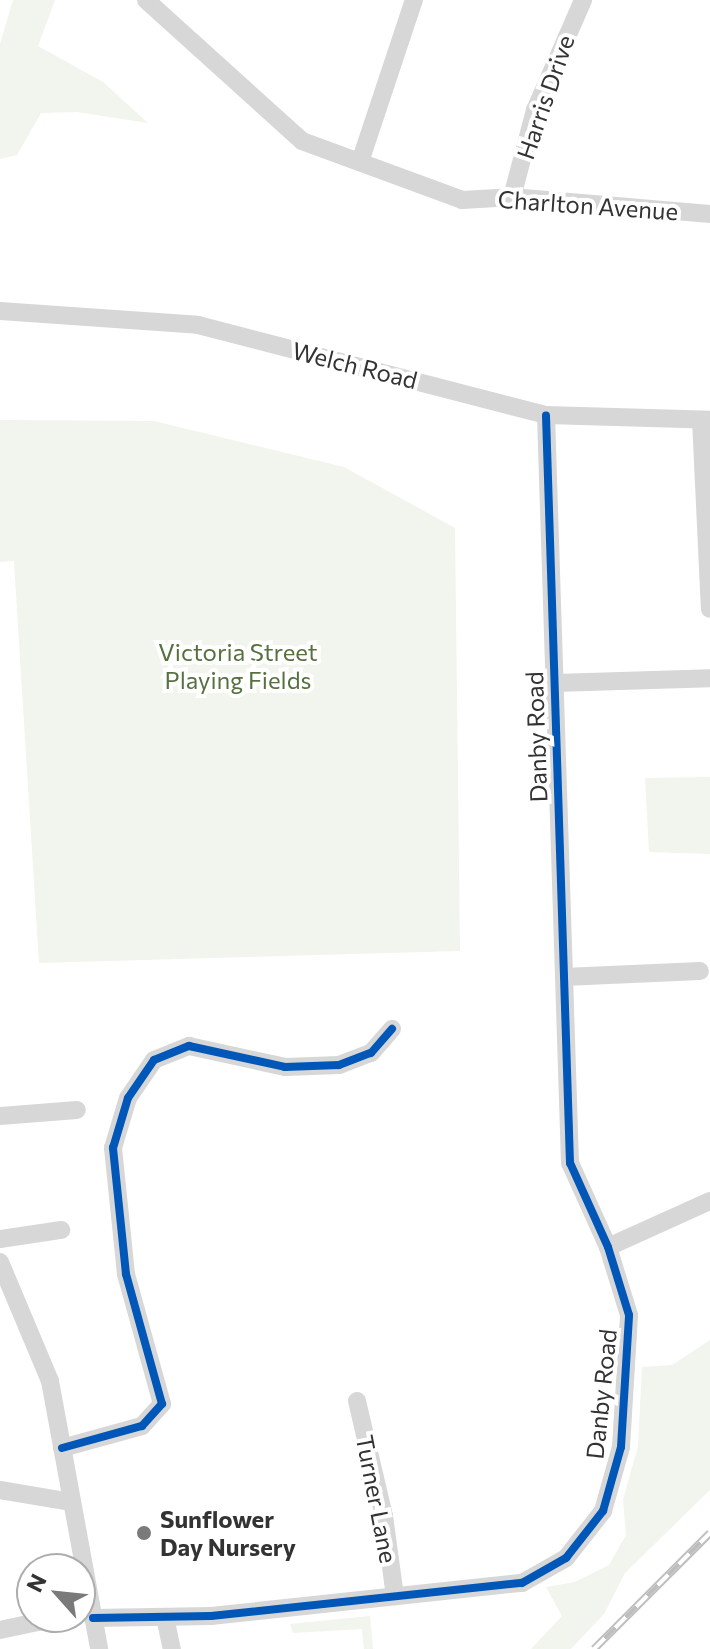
<!DOCTYPE html>
<style>
body{margin:0}
#map{position:relative;width:710px;height:1649px;overflow:hidden;background:#fff;font-family:Commissioner,sans-serif}
div>[style]{position:absolute}
.green>*{inset:0;background:#f1f5ed}
.street>*{height:18px;margin:-9px;padding:0 9px;transform-origin:9px;border-radius:9px;background:#d7d7d7}
.rail>*{height:8px;margin-top:-4px;transform-origin:0;background:repeating-linear-gradient(90deg,#fff 0 15px,#bebebe 0 30px);box-sizing:border-box;border-block:2px solid #bebebe}
.cycleway>*{height:8px;margin:-4px;padding:0 4px;transform-origin:4px;border-radius:4px;background:#0057b8}
.dots>*{width:22px;height:22px;translate:-50% -50%;box-sizing:border-box;border:4px solid #fff;border-radius:50%}
span{translate:-50% -50%;white-space:nowrap;text-align:center;line-height:1.15;-webkit-text-stroke:8px #fff;paint-order:stroke}
.street-label{font-size:24px;color:#333}
.park-label{font-size:24px;color:#56703f}
.poi-label{font-size:24px;color:#333;font-weight:700}
.left{translate:0 -50%;text-align:left}
.north{position:absolute;left:16px;top:1553px;width:80px;height:80px;box-sizing:border-box;background:#fff;border:2px solid #adadad;border-radius:50%;rotate:297deg;font-size:22px;font-weight:700;line-height:32px;text-align:center;color:#333}
.north::after{content:'';display:block;margin:auto;width:28px;height:36px;background:#7a7a7a;clip-path:polygon(50% 0,100% 100%,50% 72%,0 100%)}
</style>
<div id="map">
<div class="green">
<i style="clip-path:polygon(13px 0,55px 0,38px 46px,103px 82px,148px 123px,77px 112px,41px 113px,17px 155px,0 159px,0 44px)"></i>
<i style="clip-path:polygon(0 420px,154px 421px,344px 467px,455px 528px,460px 951px,39px 963px,14px 561px,0 562px)"></i>
<i style="clip-path:polygon(710px 777px,710px 854px,649px 852px,645px 778px)"></i>
<i style="clip-path:polygon(710px 1340px,710px 1490px,625px 1573px,604px 1614px,571px 1649px,531px 1649px,562px 1616px,546px 1587px,575px 1582px,609px 1565px,626px 1535px,623px 1500px,638px 1446px,642px 1367px,672px 1365px)"></i>
<i style="clip-path:polygon(370px 1616px,373px 1649px,364px 1649px,362px 1629px,293px 1633px,290px 1624px)"></i>
</div>
<div class="street">
<i style="left:146px;top:0;width:210px;rotate:42.1deg"></i>
<i style="left:302px;top:141px;width:171px;rotate:20.2deg"></i>
<i style="left:462px;top:200px;width:50px;rotate:-3.4deg"></i>
<i style="left:512px;top:197px;width:199px;rotate:4.9deg"></i>
<i style="left:360px;top:162px;width:171px;rotate:-71.6deg"></i>
<i style="left:512px;top:197px;width:90px;rotate:-75.2deg"></i>
<i style="left:535px;top:110px;width:120px;rotate:-66.4deg"></i>
<i style="left:0;top:311px;width:198px;rotate:4deg"></i>
<i style="left:198px;top:325px;width:359px;rotate:14.5deg"></i>
<i style="left:546px;top:415px;width:164px;rotate:1.7deg"></i>
<i style="left:701px;top:420px;width:189px;rotate:87.3deg"></i>
<i style="left:555px;top:683px;width:155px;rotate:-1.8deg"></i>
<i style="left:564px;top:977px;width:136px;rotate:-2.5deg"></i>
<i style="left:0;top:1116px;width:77px;rotate:-4.5deg"></i>
<i style="left:0;top:1239px;width:62px;rotate:-8.4deg"></i>
<i style="left:608px;top:1247px;width:112px;rotate:-24.3deg"></i>
<i style="left:0;top:1262px;width:129px;rotate:67.2deg"></i>
<i style="left:50px;top:1381px;width:272px;rotate:79.6deg"></i>
<i style="left:357px;top:1401px;width:118px;rotate:76.8deg"></i>
<i style="left:384px;top:1516px;width:81px;rotate:82.2deg"></i>
<i style="left:62px;top:1448px;width:83px;rotate:-15.4deg"></i>
<i style="left:142px;top:1426px;width:30px;rotate:-48deg"></i>
<i style="left:162px;top:1404px;width:135px;rotate:-105.5deg"></i>
<i style="left:126px;top:1274px;width:127px;rotate:-95.9deg"></i>
<i style="left:113px;top:1148px;width:52px;rotate:-73.3deg"></i>
<i style="left:128px;top:1098px;width:46px;rotate:-55.6deg"></i>
<i style="left:154px;top:1060px;width:38px;rotate:-22deg"></i>
<i style="left:189px;top:1046px;width:98px;rotate:12.3deg"></i>
<i style="left:285px;top:1067px;width:54px;rotate:-2.1deg"></i>
<i style="left:339px;top:1065px;width:34px;rotate:-21deg"></i>
<i style="left:371px;top:1053px;width:32px;rotate:-49deg"></i>
<i style="left:0;top:1490px;width:73px;rotate:9.5deg"></i>
<i style="left:165px;top:1617px;width:33px;rotate:78deg"></i>
<i style="left:93px;top:1618px;width:118px;rotate:-1deg"></i>
<i style="left:211px;top:1616px;width:313px;rotate:-6.1deg"></i>
<i style="left:522px;top:1583px;width:51px;rotate:-29.6deg"></i>
<i style="left:566px;top:1558px;width:60px;rotate:-51.8deg"></i>
<i style="left:603px;top:1511px;width:66px;rotate:-74.3deg"></i>
<i style="left:621px;top:1447px;width:132px;rotate:-86.5deg"></i>
<i style="left:629px;top:1315px;width:71px;rotate:-107.2deg"></i>
<i style="left:608px;top:1247px;width:92px;rotate:-114.3deg"></i>
<i style="left:570px;top:1163px;width:748px;rotate:-91.84deg"></i>
<i style="left:0;top:1630px;width:62px;rotate:-12deg"></i>
</div>
<div class="rail">
<i style="left:594px;top:1649px;width:164px;rotate:-45deg"></i>
</div>
<div class="cycleway">
<i style="left:62px;top:1448px;width:83px;rotate:-15.4deg"></i>
<i style="left:142px;top:1426px;width:30px;rotate:-48deg"></i>
<i style="left:162px;top:1404px;width:135px;rotate:-105.5deg"></i>
<i style="left:126px;top:1274px;width:127px;rotate:-95.9deg"></i>
<i style="left:113px;top:1148px;width:52px;rotate:-73.3deg"></i>
<i style="left:128px;top:1098px;width:46px;rotate:-55.6deg"></i>
<i style="left:154px;top:1060px;width:38px;rotate:-22deg"></i>
<i style="left:189px;top:1046px;width:98px;rotate:12.3deg"></i>
<i style="left:285px;top:1067px;width:54px;rotate:-2.1deg"></i>
<i style="left:339px;top:1065px;width:34px;rotate:-21deg"></i>
<i style="left:371px;top:1053px;width:32px;rotate:-49deg"></i>
<i style="left:93px;top:1618px;width:118px;rotate:-1deg"></i>
<i style="left:211px;top:1616px;width:313px;rotate:-6.1deg"></i>
<i style="left:522px;top:1583px;width:51px;rotate:-29.6deg"></i>
<i style="left:566px;top:1558px;width:60px;rotate:-51.8deg"></i>
<i style="left:603px;top:1511px;width:66px;rotate:-74.3deg"></i>
<i style="left:621px;top:1447px;width:132px;rotate:-86.5deg"></i>
<i style="left:629px;top:1315px;width:71px;rotate:-107.2deg"></i>
<i style="left:608px;top:1247px;width:92px;rotate:-114.3deg"></i>
<i style="left:570px;top:1163px;width:748px;rotate:-91.84deg"></i>
</div>
<div class="dots">
<i style="left:144px;top:1533px;background:#7a7a7a"></i>
</div>
<div class="street-label">
<span style="left:545px;top:97px;rotate:-71deg">Harris Drive</span>
<span style="left:588px;top:205px;rotate:4deg">Charlton Avenue</span>
<span style="left:355px;top:365px;rotate:14deg">Welch Road</span>
<span style="left:536px;top:737px;rotate:-92deg">Danby Road</span>
<span style="left:601px;top:1394px;rotate:-84deg">Danby Road</span>
<span style="left:377px;top:1499px;rotate:79deg">Turner Lane</span>
</div>
<div class="park-label">
<span style="left:238px;top:666px">Victoria Street<br>Playing Fields</span>
</div>
<div class="poi-label">
<span class="left" style="left:160px;top:1533px">Sunflower<br>Day Nursery</span>
</div>
<div class="north">N</div>
</div>
